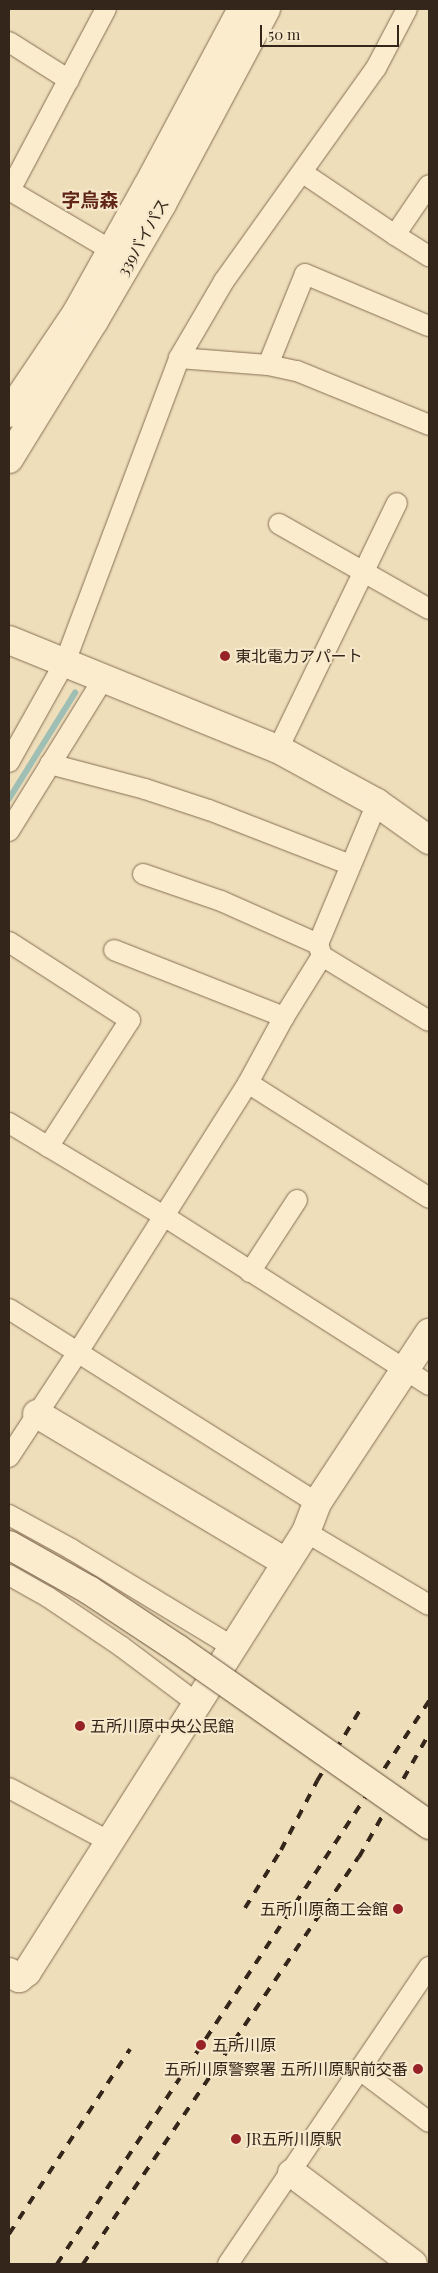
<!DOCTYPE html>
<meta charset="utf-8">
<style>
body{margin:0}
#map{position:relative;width:438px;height:2273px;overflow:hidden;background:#efdeba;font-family:"Playfair Display","Noto Sans JP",serif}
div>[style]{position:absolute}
.stream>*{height:5.5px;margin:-2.75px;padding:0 2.75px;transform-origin:2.75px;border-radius:2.75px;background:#9fbfb5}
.roads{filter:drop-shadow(0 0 1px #866e54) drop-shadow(0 0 1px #866e54)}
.street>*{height:20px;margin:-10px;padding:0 10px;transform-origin:10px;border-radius:10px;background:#faeccd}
.secondary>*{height:28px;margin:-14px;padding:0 14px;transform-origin:14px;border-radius:14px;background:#faeccd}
.rail>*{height:4px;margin-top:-2px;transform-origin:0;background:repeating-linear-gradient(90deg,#34261a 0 9px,transparent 0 18px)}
.bridges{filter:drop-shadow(0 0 1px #674f38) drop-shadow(0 0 1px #674f38)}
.secondary-bridge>*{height:28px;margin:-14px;padding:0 14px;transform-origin:14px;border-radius:14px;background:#faeccd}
.dots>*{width:14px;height:14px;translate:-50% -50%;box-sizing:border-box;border:2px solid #f6e8ca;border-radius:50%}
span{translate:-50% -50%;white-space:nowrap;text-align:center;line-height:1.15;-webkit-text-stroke:4px #f6e8ca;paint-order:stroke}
.street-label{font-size:16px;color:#34261a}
.poi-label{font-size:16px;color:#34261a}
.left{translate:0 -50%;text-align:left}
.right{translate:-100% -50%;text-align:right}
.quarter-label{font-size:19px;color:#622618;font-weight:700}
.frame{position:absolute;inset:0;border:10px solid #34261a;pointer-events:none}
.scale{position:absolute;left:260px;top:25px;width:139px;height:22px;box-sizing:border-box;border:2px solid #34261a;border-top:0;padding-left:6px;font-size:15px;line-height:18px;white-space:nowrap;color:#34261a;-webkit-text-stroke:4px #f6e8ca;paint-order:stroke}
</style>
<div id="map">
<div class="stream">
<i style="left:9px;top:799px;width:125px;rotate:-58.1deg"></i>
</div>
<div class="roads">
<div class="street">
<i style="left:9px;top:42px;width:71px;rotate:32.3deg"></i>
<i style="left:303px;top:173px;width:111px;rotate:34deg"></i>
<i style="left:395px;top:235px;width:60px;rotate:-55.8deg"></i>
<i style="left:9px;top:190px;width:118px;rotate:30.5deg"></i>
<i style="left:9px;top:192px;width:207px;rotate:-62.1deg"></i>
<i style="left:395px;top:235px;width:40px;rotate:32deg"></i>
<i style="left:179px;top:358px;width:89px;rotate:4.5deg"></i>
<i style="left:268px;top:365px;width:30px;rotate:12deg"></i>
<i style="left:297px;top:371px;width:143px;rotate:22.2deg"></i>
<i style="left:268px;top:365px;width:98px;rotate:-67.9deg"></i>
<i style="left:305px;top:274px;width:134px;rotate:22.8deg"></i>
<i style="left:279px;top:524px;width:172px;rotate:29.5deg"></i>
<i style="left:278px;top:749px;width:273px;rotate:-64.2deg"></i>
<i style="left:9px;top:762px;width:115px;rotate:-60.8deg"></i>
<i style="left:65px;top:662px;width:325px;rotate:-69.4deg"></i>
<i style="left:179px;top:358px;width:89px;rotate:-59.7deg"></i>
<i style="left:224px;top:281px;width:262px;rotate:-54.5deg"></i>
<i style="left:376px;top:68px;width:67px;rotate:-62.3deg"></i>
<i style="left:50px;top:764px;width:98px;rotate:14.7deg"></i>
<i style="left:145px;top:789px;width:67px;rotate:18.2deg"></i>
<i style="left:209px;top:810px;width:152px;rotate:21.2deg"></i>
<i style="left:377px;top:803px;width:153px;rotate:112.7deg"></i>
<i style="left:318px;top:944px;width:13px;rotate:72deg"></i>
<i style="left:322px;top:956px;width:125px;rotate:31.3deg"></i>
<i style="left:9px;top:831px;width:180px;rotate:-58.2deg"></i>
<i style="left:143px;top:874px;width:83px;rotate:19.1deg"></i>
<i style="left:221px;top:901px;width:106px;rotate:23.9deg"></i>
<i style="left:9px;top:942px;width:144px;rotate:32.8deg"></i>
<i style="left:130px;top:1020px;width:151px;rotate:122.8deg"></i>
<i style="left:114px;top:950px;width:183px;rotate:21.5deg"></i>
<i style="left:248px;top:1083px;width:214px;rotate:32.4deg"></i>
<i style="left:9px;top:1123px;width:181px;rotate:31deg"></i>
<i style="left:164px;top:1216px;width:314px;rotate:32.5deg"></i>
<i style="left:250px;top:1272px;width:86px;rotate:-56.9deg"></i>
<i style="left:9px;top:1309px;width:364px;rotate:32.2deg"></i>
<i style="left:9px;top:1457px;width:126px;rotate:-56.7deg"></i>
<i style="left:78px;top:1352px;width:318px;rotate:-57.7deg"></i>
<i style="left:248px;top:1083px;width:75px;rotate:-61.4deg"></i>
<i style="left:284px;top:1017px;width:72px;rotate:-58.1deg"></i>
<i style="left:9px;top:1515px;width:71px;rotate:28.7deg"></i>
<i style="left:71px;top:1549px;width:187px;rotate:31.2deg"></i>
<i style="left:306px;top:1532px;width:143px;rotate:30.7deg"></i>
<i style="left:9px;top:1575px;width:45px;rotate:29.4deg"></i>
<i style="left:48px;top:1597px;width:89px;rotate:34deg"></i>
<i style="left:122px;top:1647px;width:95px;rotate:36.9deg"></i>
<i style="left:9px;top:1788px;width:115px;rotate:28.1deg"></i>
<i style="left:360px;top:2070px;width:86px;rotate:37deg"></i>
<i style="left:228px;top:2264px;width:359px;rotate:-55.9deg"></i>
</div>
<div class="secondary">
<i style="left:9px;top:413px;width:122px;rotate:-56deg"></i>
<i style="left:77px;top:312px;width:143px;rotate:-60.8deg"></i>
<i style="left:147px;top:187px;width:202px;rotate:-61.9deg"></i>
<i style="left:9px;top:459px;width:162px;rotate:-58.4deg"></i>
<i style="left:94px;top:321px;width:135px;rotate:-59.8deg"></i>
<i style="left:162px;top:204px;width:221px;rotate:-61.9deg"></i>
<i style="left:9px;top:640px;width:290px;rotate:22.1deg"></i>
<i style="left:278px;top:749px;width:113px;rotate:28.6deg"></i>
<i style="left:377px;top:803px;width:64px;rotate:35.4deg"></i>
<i style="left:37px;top:1414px;width:289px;rotate:30.8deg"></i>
<i style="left:9px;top:1972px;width:12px;rotate:31deg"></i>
<i style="left:19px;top:1978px;width:10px;rotate:-37deg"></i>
<i style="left:27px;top:1972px;width:521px;rotate:-57.62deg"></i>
<i style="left:306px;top:1532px;width:31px;rotate:-69deg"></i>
<i style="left:317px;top:1503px;width:204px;rotate:-56.6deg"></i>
<i style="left:292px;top:2173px;width:151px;rotate:36.9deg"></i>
</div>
</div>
<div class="rail">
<i style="left:245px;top:1908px;width:68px;rotate:-58.2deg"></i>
<i style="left:281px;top:1850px;width:78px;rotate:-62.4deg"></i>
<i style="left:317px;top:1781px;width:83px;rotate:-58.8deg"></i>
<i style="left:9px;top:2234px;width:221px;rotate:-56.8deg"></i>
<i style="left:57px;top:2264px;width:675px;rotate:-56.55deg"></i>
<i style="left:83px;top:2264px;width:492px;rotate:-55.9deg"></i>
<i style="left:359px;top:1857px;width:142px;rotate:-60.4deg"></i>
</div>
<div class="bridges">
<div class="secondary-bridge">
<i style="left:9px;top:1545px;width:92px;rotate:29.4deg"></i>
<i style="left:89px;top:1590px;width:107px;rotate:33.5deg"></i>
<i style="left:178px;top:1649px;width:307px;rotate:35deg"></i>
</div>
</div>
<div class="dots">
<i style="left:225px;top:656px;background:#972326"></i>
<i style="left:80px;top:1726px;background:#972326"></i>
<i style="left:398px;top:1909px;background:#972326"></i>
<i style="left:201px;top:2045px;background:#972326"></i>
<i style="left:418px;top:2069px;background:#972326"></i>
<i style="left:236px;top:2139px;background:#972326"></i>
</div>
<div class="street-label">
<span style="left:143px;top:237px;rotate:-60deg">339バイパス</span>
</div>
<div class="poi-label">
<span class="left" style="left:235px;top:656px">東北電力アパート</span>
<span class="left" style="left:90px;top:1726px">五所川原中央公民館</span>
<span class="right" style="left:388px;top:1909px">五所川原商工会館</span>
<span class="left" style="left:212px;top:2045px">五所川原</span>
<span class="right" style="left:408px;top:2069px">五所川原警察署 五所川原駅前交番</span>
<span class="left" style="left:246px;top:2139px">JR五所川原駅</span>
</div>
<div class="quarter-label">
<span style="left:90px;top:200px">字烏森</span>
</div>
<div class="frame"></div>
<div class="scale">50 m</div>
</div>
